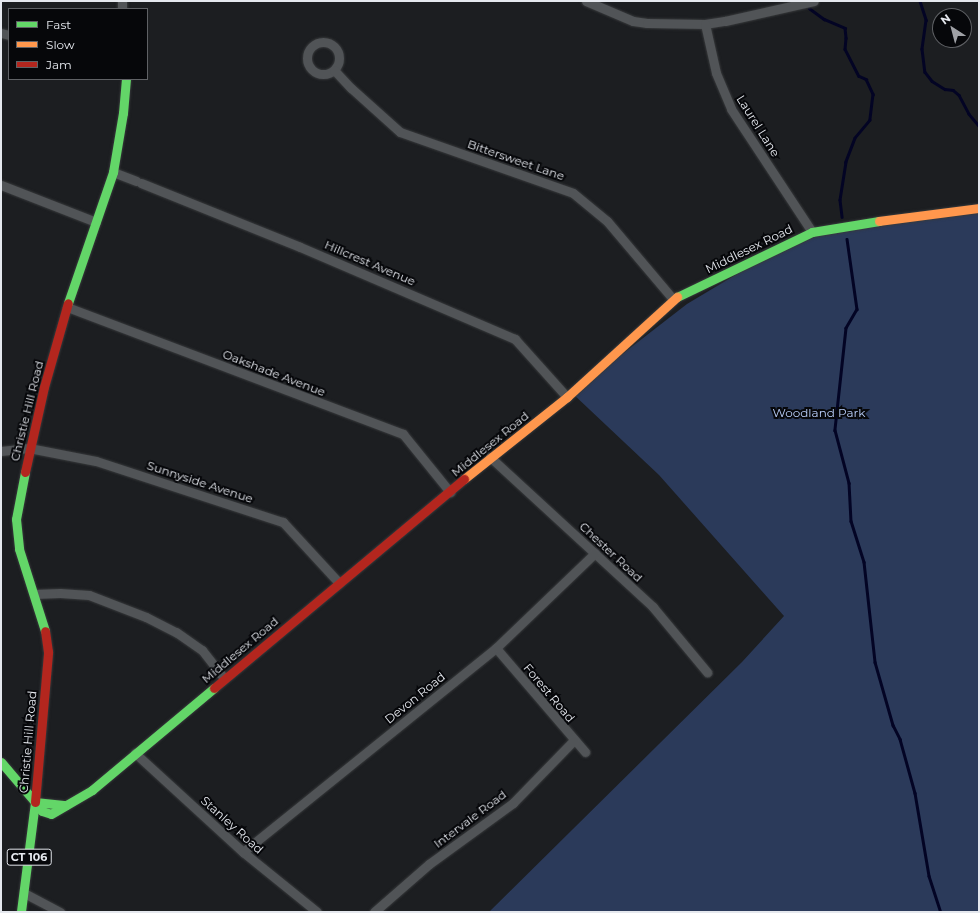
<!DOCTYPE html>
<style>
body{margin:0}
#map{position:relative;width:980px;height:913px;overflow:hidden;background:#1c1e21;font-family:Montserrat,sans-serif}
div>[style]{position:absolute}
.green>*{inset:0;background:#2b3a5a}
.stream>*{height:2.5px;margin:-1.25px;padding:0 1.25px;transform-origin:1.25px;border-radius:1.25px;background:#030424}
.roads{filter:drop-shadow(0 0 1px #37393b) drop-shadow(0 0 1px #37393b)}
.street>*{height:9px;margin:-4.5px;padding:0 4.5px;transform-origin:4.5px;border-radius:4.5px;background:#515457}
.street>.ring{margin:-4.5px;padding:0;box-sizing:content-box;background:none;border:9px solid #515457;border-radius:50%}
.fast>*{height:9px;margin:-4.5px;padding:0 4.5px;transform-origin:4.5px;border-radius:4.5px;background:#63d668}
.slow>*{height:9px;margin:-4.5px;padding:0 4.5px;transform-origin:4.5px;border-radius:4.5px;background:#ff974d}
.jam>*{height:9px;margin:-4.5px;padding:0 4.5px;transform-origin:4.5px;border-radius:4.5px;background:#b3261e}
span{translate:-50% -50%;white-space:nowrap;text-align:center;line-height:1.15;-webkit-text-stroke:4px #06070a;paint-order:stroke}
.shield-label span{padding:1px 3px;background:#06070a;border:1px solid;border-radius:3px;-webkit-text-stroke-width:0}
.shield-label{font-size:11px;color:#e5e8ee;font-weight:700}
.street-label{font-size:12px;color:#e5e8ee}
.park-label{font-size:12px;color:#bacffb}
.frame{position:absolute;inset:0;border:2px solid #e5e8ee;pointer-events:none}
.legend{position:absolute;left:8px;top:8px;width:140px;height:72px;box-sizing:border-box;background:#06070a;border:1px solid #5f6165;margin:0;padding:5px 7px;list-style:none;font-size:12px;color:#e5e8ee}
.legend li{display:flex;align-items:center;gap:8px;height:20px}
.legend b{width:20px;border:1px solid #5f6165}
.north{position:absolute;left:932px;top:8px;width:40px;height:40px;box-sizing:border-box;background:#06070a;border:1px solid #5f6165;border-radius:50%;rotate:324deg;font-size:11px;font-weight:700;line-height:16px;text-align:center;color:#e5e8ee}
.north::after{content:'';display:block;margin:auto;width:14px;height:18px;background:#9fa1a6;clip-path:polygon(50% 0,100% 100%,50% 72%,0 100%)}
</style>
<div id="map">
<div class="green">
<i style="clip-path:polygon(979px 206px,979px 912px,489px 912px,742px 662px,784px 616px,659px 475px,572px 393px,687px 304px,737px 274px,813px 236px)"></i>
</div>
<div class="stream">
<i style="left:920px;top:1px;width:20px;rotate:72deg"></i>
<i style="left:926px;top:20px;width:29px;rotate:98deg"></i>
<i style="left:922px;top:49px;width:23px;rotate:83deg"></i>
<i style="left:925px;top:72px;width:11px;rotate:52deg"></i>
<i style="left:932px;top:81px;width:15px;rotate:32deg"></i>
<i style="left:945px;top:89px;width:8px;rotate:7deg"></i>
<i style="left:953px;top:90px;width:8px;rotate:40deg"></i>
<i style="left:959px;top:95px;width:21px;rotate:62deg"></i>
<i style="left:969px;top:114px;width:16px;rotate:50deg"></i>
<i style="left:809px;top:8px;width:19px;rotate:36deg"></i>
<i style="left:824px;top:19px;width:23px;rotate:23deg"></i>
<i style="left:845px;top:28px;width:10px;rotate:84deg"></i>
<i style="left:846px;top:38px;width:11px;rotate:95deg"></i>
<i style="left:845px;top:49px;width:30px;rotate:63deg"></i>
<i style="left:859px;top:76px;width:8px;rotate:23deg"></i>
<i style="left:866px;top:79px;width:17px;rotate:65deg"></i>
<i style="left:873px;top:94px;width:26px;rotate:97deg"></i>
<i style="left:870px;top:120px;width:23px;rotate:130deg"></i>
<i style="left:855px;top:138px;width:26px;rotate:111deg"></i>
<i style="left:846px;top:162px;width:38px;rotate:99deg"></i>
<i style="left:840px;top:200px;width:17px;rotate:83deg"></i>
<i style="left:847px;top:239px;width:71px;rotate:81.9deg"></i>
<i style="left:857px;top:309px;width:22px;rotate:120deg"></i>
<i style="left:846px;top:328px;width:103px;rotate:96.2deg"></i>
<i style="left:835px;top:430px;width:55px;rotate:75.2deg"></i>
<i style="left:849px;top:483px;width:38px;rotate:87deg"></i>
<i style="left:851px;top:521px;width:43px;rotate:72.4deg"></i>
<i style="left:864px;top:562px;width:101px;rotate:83.7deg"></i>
<i style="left:875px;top:662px;width:66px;rotate:74.1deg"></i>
<i style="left:893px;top:725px;width:16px;rotate:63deg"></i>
<i style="left:900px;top:739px;width:56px;rotate:74.5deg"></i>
<i style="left:915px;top:793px;width:84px;rotate:80.4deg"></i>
<i style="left:929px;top:876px;width:38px;rotate:72deg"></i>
</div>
<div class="roads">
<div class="street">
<i style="left:122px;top:1px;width:8px;rotate:90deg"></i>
<i style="left:586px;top:1px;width:51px;rotate:23.1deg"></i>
<i style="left:633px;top:21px;width:14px;rotate:8deg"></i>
<i style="left:647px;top:23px;width:58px;rotate:1deg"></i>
<i style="left:705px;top:24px;width:20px;rotate:-9deg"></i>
<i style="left:725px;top:21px;width:91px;rotate:-12.7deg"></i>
<i style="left:705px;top:24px;width:50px;rotate:77.3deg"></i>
<i style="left:716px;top:73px;width:39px;rotate:67deg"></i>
<i style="left:731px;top:109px;width:147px;rotate:56.6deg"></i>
<i style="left:1px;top:33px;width:8px;rotate:14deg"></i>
<i class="ring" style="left:307px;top:42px;width:23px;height:23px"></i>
<i style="left:334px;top:70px;width:25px;rotate:47deg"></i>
<i style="left:351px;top:88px;width:66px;rotate:41.9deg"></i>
<i style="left:400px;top:132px;width:183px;rotate:19.4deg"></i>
<i style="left:573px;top:193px;width:44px;rotate:39.5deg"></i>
<i style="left:607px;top:221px;width:102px;rotate:49.8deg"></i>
<i style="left:113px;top:172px;width:25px;rotate:21deg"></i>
<i style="left:141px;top:183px;width:171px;rotate:21.9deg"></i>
<i style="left:300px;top:247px;width:234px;rotate:23.2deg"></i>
<i style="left:515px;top:339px;width:78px;rotate:48.1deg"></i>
<i style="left:1px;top:185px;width:102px;rotate:21.3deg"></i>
<i style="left:67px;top:307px;width:359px;rotate:20.7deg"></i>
<i style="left:403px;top:434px;width:75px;rotate:51deg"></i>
<i style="left:1px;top:451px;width:28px;rotate:-6deg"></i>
<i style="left:29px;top:448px;width:68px;rotate:11deg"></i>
<i style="left:96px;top:461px;width:197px;rotate:18.1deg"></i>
<i style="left:283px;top:522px;width:83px;rotate:47.4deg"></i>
<i style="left:490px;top:457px;width:222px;rotate:42.6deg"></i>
<i style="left:653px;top:607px;width:85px;rotate:50.3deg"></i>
<i style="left:34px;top:594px;width:26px;rotate:-2deg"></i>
<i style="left:60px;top:593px;width:29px;rotate:4deg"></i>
<i style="left:89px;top:595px;width:61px;rotate:21.1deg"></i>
<i style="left:146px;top:617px;width:34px;rotate:27deg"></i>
<i style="left:176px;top:632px;width:32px;rotate:35deg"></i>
<i style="left:202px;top:650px;width:36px;rotate:52deg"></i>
<i style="left:496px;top:648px;width:137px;rotate:49.4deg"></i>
<i style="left:135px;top:753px;width:147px;rotate:42.5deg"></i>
<i style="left:243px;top:852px;width:95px;rotate:39deg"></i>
<i style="left:243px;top:852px;width:325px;rotate:-38.9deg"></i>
<i style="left:496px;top:648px;width:137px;rotate:-43.8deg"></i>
<i style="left:24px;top:893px;width:41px;rotate:27.8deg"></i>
<i style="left:374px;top:912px;width:73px;rotate:-41.1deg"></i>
<i style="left:429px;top:864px;width:104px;rotate:-36deg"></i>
<i style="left:513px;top:803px;width:88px;rotate:-45.9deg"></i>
</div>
<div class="fast">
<i style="left:677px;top:297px;width:150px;rotate:-25.7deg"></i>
<i style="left:812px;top:232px;width:68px;rotate:-9.3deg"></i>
<i style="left:68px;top:303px;width:139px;rotate:-71deg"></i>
<i style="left:113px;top:172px;width:60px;rotate:-80.4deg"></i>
<i style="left:123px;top:113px;width:34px;rotate:-85deg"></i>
<i style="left:25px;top:472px;width:48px;rotate:100.8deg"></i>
<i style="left:16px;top:519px;width:30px;rotate:84deg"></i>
<i style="left:19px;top:549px;width:86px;rotate:72.4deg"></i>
<i style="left:1px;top:762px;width:52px;rotate:49.6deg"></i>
<i style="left:35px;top:802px;width:111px;rotate:97.3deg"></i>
<i style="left:35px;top:802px;width:11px;rotate:52deg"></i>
<i style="left:42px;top:811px;width:9px;rotate:18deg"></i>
<i style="left:51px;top:814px;width:48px;rotate:-30.3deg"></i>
<i style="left:92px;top:790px;width:159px;rotate:-39.9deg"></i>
<i style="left:35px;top:802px;width:31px;rotate:6deg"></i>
</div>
<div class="slow">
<i style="left:879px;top:221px;width:101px;rotate:-7.4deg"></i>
<i style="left:464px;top:479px;width:132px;rotate:-38.5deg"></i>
<i style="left:567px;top:397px;width:149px;rotate:-42.3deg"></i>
</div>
<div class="jam">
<i style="left:25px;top:472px;width:87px;rotate:-77.4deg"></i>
<i style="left:44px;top:387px;width:87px;rotate:-74.1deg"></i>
<i style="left:214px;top:688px;width:326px;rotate:-39.9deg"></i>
<i style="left:35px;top:802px;width:151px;rotate:-85deg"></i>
<i style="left:48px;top:652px;width:21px;rotate:-98deg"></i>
</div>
</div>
<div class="shield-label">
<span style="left:29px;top:857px">CT 106</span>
</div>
<div class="street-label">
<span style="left:758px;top:126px;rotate:58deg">Laurel Lane</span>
<span style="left:516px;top:160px;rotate:19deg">Bittersweet Lane</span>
<span style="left:749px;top:249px;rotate:-26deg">Middlesex Road</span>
<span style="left:370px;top:263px;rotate:23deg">Hillcrest Avenue</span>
<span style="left:274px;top:373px;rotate:21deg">Oakshade Avenue</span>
<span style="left:27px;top:411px;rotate:-76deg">Christie Hill Road</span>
<span style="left:490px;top:444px;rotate:-39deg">Middlesex Road</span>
<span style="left:200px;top:482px;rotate:18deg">Sunnyside Avenue</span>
<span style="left:611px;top:552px;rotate:43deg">Chester Road</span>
<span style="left:240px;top:650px;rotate:-40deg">Middlesex Road</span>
<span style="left:549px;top:693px;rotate:50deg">Forest Road</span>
<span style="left:415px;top:698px;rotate:-39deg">Devon Road</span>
<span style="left:28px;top:742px;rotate:-85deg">Christie Hill Road</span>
<span style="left:470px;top:819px;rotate:-37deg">Intervale Road</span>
<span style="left:232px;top:825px;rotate:42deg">Stanley Road</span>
</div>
<div class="park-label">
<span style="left:819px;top:413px">Woodland Park</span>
</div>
<div class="frame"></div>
<ul class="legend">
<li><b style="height:5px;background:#63d668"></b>Fast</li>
<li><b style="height:5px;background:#ff974d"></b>Slow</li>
<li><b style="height:5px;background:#b3261e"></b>Jam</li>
</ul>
<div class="north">N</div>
</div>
